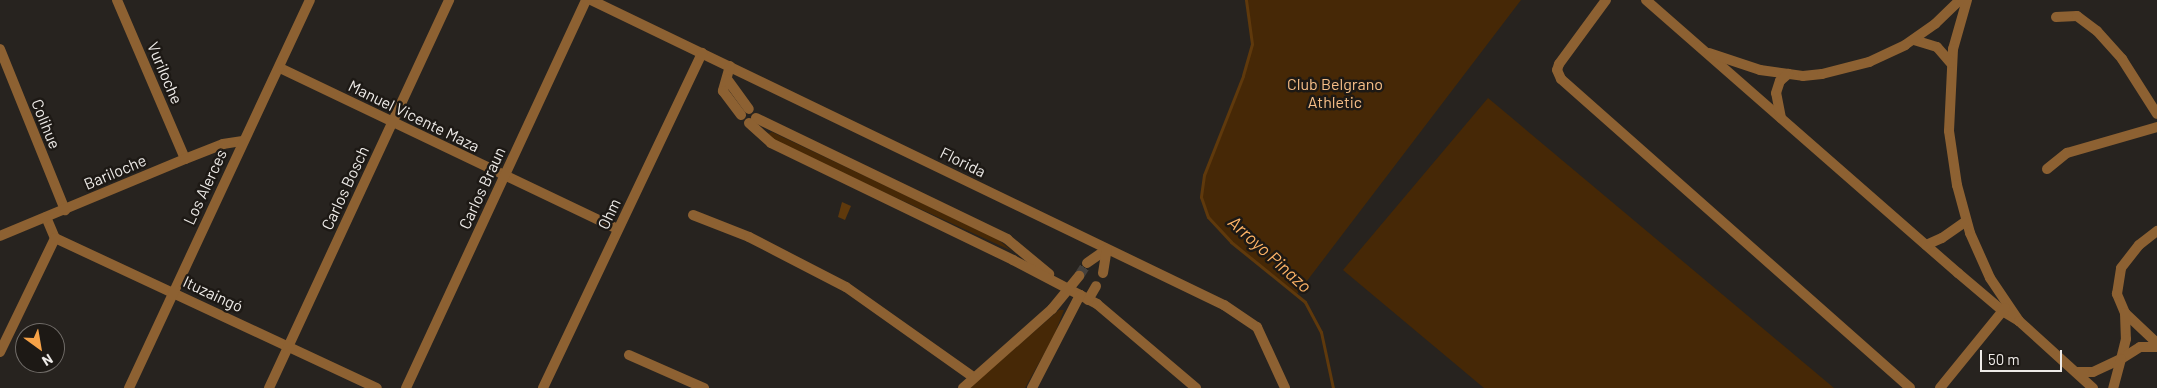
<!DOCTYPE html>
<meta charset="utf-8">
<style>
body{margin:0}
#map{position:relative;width:2157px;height:388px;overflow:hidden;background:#27231f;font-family:Barlow,sans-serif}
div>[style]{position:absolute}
.green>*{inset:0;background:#462806}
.water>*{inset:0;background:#5f390c}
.stream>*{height:3px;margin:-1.5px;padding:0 1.5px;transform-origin:1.5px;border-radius:1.5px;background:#5f390c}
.minor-tunnel>*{height:10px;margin-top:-5px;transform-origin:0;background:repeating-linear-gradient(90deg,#45413d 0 10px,transparent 0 15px)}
.minor>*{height:10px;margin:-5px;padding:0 5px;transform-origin:5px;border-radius:5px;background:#8d6132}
span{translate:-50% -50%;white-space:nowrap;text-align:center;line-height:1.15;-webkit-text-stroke:5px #1d1915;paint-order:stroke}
.street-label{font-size:16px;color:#eeebe8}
.park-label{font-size:16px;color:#f7bf88}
.water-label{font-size:18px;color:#fdb366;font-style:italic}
.north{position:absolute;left:15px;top:323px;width:50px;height:50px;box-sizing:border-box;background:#1d1915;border:1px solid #716d69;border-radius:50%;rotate:148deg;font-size:14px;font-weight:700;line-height:20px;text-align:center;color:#eeebe8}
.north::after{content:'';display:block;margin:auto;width:18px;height:22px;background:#f6a247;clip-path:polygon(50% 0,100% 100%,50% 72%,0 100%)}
.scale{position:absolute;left:1980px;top:350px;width:82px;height:22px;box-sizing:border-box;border:2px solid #eeebe8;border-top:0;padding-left:6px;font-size:15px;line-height:18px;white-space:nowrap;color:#eeebe8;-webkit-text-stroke:4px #1d1915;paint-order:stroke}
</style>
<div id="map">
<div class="green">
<i style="clip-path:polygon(1246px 0,1521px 0,1297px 294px,1231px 242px,1208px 217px,1201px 197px,1204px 175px,1243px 76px,1252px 44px)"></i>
<i style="clip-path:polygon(1488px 98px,1834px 388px,1484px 388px,1343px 270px)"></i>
<i style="clip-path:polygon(772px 132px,996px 238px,1012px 251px,768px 139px,767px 134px)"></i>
<i style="clip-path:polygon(1059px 310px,1064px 310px,1054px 336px,1025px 388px,969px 388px)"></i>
</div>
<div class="water">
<i style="clip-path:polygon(842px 202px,851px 206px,845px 220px,838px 217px)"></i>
</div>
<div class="stream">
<i style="left:1246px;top:0;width:44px;rotate:82.2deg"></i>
<i style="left:1252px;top:44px;width:33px;rotate:106deg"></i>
<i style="left:1243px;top:76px;width:106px;rotate:111.5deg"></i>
<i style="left:1204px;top:175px;width:22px;rotate:98deg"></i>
<i style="left:1201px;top:197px;width:21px;rotate:71deg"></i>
<i style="left:1208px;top:217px;width:34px;rotate:47deg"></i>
<i style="left:1231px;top:242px;width:95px;rotate:39deg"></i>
<i style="left:1305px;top:302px;width:34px;rotate:62deg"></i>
<i style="left:1321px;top:332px;width:57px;rotate:77.9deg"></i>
</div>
<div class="minor-tunnel">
<i style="left:1079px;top:276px;width:15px;rotate:-58deg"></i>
</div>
<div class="minor">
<i style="left:117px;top:0;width:173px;rotate:66.8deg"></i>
<i style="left:591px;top:0;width:703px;rotate:25.73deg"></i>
<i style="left:1224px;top:305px;width:40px;rotate:34deg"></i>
<i style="left:1257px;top:327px;width:67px;rotate:65.3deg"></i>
<i style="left:1606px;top:0;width:79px;rotate:126.3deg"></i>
<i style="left:1559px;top:64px;width:6px;rotate:108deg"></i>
<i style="left:1557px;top:70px;width:10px;rotate:66deg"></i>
<i style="left:1561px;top:79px;width:466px;rotate:41.5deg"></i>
<i style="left:1646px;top:0;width:415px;rotate:41.2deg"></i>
<i style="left:1958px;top:273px;width:60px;rotate:40.3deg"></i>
<i style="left:2004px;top:312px;width:17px;rotate:31deg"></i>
<i style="left:1967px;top:0;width:51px;rotate:105.9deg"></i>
<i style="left:1953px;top:49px;width:82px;rotate:92.8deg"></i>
<i style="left:1949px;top:131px;width:55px;rotate:81.6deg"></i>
<i style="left:1957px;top:185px;width:50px;rotate:74.8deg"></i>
<i style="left:1970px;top:233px;width:49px;rotate:66deg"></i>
<i style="left:1990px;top:278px;width:52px;rotate:56deg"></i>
<i style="left:2019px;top:321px;width:100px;rotate:42.2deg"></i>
<i style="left:2056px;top:17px;width:21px;rotate:-3deg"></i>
<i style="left:2077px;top:16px;width:25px;rotate:37deg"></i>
<i style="left:2097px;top:31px;width:38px;rotate:48deg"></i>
<i style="left:2122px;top:59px;width:65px;rotate:57.5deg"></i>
<i style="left:1914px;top:40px;width:24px;rotate:17deg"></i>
<i style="left:1937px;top:47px;width:21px;rotate:49deg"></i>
<i style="left:0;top:49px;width:174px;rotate:68deg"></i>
<i style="left:1709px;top:53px;width:54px;rotate:18.4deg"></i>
<i style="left:1760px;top:70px;width:43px;rotate:7.9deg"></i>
<i style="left:1803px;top:76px;width:19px;rotate:-6deg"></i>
<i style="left:1822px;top:74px;width:49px;rotate:-14.3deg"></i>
<i style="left:1869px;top:62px;width:40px;rotate:-25deg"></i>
<i style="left:1905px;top:45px;width:37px;rotate:-35deg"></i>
<i style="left:1935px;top:24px;width:35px;rotate:-44deg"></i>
<i style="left:730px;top:66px;width:26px;rotate:106deg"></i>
<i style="left:723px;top:91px;width:30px;rotate:53deg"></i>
<i style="left:280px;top:68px;width:374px;rotate:25.5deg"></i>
<i style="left:727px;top:79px;width:37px;rotate:54deg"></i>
<i style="left:756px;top:118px;width:279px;rotate:25.7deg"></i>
<i style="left:1007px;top:239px;width:55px;rotate:39.8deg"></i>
<i style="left:1781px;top:118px;width:25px;rotate:-101deg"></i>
<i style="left:1776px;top:93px;width:13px;rotate:-72deg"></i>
<i style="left:1780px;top:81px;width:11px;rotate:-41deg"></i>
<i style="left:749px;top:123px;width:30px;rotate:42deg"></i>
<i style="left:771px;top:143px;width:269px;rotate:25.8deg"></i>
<i style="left:1013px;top:260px;width:95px;rotate:27.6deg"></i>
<i style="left:1097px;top:304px;width:130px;rotate:40.3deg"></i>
<i style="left:2047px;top:169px;width:26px;rotate:-39deg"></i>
<i style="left:2067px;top:153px;width:94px;rotate:-16.1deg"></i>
<i style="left:693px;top:215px;width:60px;rotate:21.4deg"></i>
<i style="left:749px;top:237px;width:109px;rotate:27.3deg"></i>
<i style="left:846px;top:287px;width:156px;rotate:35.3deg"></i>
<i style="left:46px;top:217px;width:23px;rotate:67deg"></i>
<i style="left:55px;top:238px;width:355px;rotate:25deg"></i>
<i style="left:0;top:236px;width:200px;rotate:-22.6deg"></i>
<i style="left:185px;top:159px;width:41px;rotate:-21.5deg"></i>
<i style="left:223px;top:144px;width:20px;rotate:-9deg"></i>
<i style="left:1926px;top:245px;width:17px;rotate:-24deg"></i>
<i style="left:1942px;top:238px;width:29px;rotate:-35deg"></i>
<i style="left:1087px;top:263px;width:24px;rotate:-35deg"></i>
<i style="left:1103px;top:273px;width:24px;rotate:-81deg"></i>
<i style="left:1088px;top:300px;width:16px;rotate:-60deg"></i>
<i style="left:2125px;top:313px;width:21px;rotate:-113deg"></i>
<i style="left:2117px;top:294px;width:26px;rotate:-81deg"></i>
<i style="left:2121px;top:268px;width:29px;rotate:-52deg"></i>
<i style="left:2139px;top:245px;width:23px;rotate:-38deg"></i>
<i style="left:2157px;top:343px;width:44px;rotate:-136.8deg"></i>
<i style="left:2125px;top:313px;width:26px;rotate:88deg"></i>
<i style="left:2126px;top:339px;width:21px;rotate:104deg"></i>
<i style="left:2121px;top:359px;width:22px;rotate:-32deg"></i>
<i style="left:2140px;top:347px;width:17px"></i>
<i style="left:0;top:352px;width:127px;rotate:-64.2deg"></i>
<i style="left:629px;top:355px;width:82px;rotate:23.7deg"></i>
<i style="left:2076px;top:372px;width:17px"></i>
<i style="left:2093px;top:372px;width:31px;rotate:-25deg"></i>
<i style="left:2121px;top:359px;width:30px;rotate:105deg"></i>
<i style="left:129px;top:388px;width:428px;rotate:-65deg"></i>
<i style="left:269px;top:388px;width:428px;rotate:-65.1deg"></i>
<i style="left:406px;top:388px;width:428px;rotate:-65.1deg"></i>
<i style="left:543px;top:388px;width:371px;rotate:-64.6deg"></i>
<i style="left:963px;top:388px;width:119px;rotate:-41.6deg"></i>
<i style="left:1052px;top:309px;width:43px;rotate:-50.7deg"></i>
<i style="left:1032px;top:388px;width:105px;rotate:-62.7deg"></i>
<i style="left:1940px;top:388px;width:103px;rotate:-50.9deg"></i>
</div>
<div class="street-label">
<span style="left:165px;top:73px;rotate:67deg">Vuriloche</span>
<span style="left:414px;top:116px;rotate:26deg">Manuel Vicente Maza</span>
<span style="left:46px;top:124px;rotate:68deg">Colihue</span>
<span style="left:963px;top:162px;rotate:26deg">Florida</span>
<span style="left:115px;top:172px;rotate:-23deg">Bariloche</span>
<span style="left:205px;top:187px;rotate:-65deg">Los Alerces</span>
<span style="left:345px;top:188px;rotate:-65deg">Carlos Bosch</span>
<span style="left:482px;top:188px;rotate:-65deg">Carlos Braun</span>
<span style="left:609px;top:214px;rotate:-65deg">Ohm</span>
<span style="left:213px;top:294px;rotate:25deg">Ituzaingó</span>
</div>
<div class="park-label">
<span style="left:1335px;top:93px">Club Belgrano<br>Athletic</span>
</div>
<div class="water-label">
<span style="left:1270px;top:254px;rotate:42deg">Arroyo Pinazo</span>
</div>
<div class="north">N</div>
<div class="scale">50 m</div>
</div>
